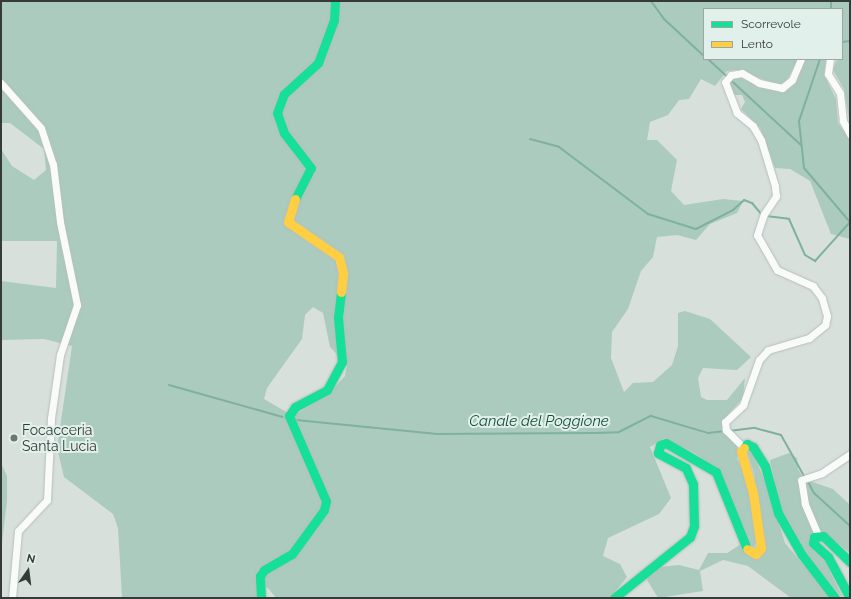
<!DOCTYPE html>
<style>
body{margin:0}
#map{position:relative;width:851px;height:599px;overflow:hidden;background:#d8e0dc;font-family:Raleway,sans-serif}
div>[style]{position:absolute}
.green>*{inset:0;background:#abcbbe}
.stream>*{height:2px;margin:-1px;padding:0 1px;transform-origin:1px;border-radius:1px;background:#7fb19f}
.roads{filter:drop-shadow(0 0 1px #b8bebb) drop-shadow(0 0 1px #b8bebb)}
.street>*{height:7px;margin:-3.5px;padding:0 3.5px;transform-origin:3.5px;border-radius:3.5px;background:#f9fafa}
.fast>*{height:9px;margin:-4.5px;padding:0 4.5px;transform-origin:4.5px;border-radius:4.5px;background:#16e098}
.slow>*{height:9px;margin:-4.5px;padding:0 4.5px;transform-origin:4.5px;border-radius:4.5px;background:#ffcf43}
.dots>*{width:11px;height:11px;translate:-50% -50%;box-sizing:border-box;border:2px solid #e1f0ea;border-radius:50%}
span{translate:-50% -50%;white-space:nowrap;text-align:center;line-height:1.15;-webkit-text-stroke:4px #e1f0ea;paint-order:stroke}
.poi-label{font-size:14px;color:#353b39}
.left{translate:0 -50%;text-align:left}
.water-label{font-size:15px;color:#134d3b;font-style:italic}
.frame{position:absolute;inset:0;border:2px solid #353b39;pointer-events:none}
.legend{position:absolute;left:703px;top:8px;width:140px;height:52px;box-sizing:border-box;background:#e1f0ea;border:1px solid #9ca8a3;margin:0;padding:5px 7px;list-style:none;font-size:12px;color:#353b39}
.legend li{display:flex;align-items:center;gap:8px;height:20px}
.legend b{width:20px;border:1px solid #9ca8a3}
.north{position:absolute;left:8px;top:551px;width:40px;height:40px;-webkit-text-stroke:3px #e1f0ea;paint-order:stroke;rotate:14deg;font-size:11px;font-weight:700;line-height:16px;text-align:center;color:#353b39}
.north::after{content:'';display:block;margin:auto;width:14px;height:18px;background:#353b39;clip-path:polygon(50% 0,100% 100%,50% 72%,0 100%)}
</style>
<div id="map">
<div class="green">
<i style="clip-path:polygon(evenodd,1px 1px,850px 1px,850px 125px,844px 89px,833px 70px,837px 59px,842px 59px,842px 9px,704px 9px,704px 59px,798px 59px,787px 80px,779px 85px,737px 70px,727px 71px,715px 86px,701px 79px,689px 99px,679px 100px,668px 115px,650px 122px,647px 140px,657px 140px,677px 160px,671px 191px,684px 205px,723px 199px,743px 201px,737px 213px,710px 224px,696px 240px,677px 235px,657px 237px,653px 257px,641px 271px,628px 309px,612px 332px,611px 358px,624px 392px,633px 383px,653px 382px,672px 365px,678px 346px,678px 313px,685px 311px,710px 319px,751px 357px,737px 370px,703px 368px,698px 378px,701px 397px,707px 400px,727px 400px,745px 378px,743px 398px,726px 417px,722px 429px,738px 444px,737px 459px,748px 478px,756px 544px,753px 547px,750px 544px,722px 474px,696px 454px,665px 438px,650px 447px,671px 498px,659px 514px,608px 538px,603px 556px,620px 564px,627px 577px,610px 598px,276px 598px,268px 588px,263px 587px,259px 598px,122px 598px,118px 528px,113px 514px,64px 477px,57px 448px,72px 346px,44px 339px,1px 340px,1px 281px,56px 288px,57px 241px,1px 241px,1px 149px,12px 166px,34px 180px,46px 170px,44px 149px,10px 123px,1px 123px,1px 1px,313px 307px,323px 313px,330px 347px,347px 365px,345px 376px,328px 394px,293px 416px,264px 399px,267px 388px,302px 339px,305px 315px,313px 307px)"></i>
<i style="clip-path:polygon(805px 59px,826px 59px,824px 75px,836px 99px,838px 123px,850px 139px,850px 239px,831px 234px,810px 181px,790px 169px,775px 168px,760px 128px,741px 109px,745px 102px,742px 95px,732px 95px,728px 83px,737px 76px,759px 86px,786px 91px,794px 85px)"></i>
<i style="clip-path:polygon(747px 452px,752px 452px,766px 483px,785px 543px,831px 598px,791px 598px,748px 566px,723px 560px,700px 571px,703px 591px,658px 598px,647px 580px,649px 574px,660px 567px,679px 565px,699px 570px,708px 553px,727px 553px,741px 544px,756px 557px,761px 521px,754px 473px)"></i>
<i style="clip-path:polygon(789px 453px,797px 458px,798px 469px,804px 479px,833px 489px,850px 505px,850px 553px,823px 532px,812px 534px,843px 598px,814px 565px,780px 507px,770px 460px)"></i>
<i style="clip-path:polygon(1px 463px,7px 476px,7px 501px,1px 551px)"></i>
</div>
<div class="stream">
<i style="left:651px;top:1px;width:22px;rotate:54deg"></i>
<i style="left:664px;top:19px;width:54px;rotate:42.8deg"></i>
<i style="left:831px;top:9px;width:8px;rotate:-90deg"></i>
<i style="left:842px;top:42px;width:8px;rotate:-7deg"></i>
<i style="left:708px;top:59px;width:127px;rotate:42.8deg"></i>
<i style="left:820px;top:59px;width:65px;rotate:108.7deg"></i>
<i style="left:799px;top:121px;width:47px;rotate:83.9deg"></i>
<i style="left:804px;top:168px;width:71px;rotate:49.6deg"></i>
<i style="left:530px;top:139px;width:30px;rotate:15deg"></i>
<i style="left:559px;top:147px;width:111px;rotate:37deg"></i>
<i style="left:648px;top:214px;width:50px;rotate:17.4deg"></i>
<i style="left:696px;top:229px;width:42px;rotate:-27.2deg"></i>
<i style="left:733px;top:210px;width:15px;rotate:-42deg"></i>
<i style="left:744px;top:200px;width:9px;rotate:21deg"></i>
<i style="left:752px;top:203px;width:16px;rotate:50deg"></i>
<i style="left:766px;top:216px;width:23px;rotate:7deg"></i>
<i style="left:789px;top:219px;width:39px;rotate:66deg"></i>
<i style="left:805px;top:255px;width:12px;rotate:31deg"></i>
<i style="left:815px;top:261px;width:52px;rotate:-48.1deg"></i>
<i style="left:169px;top:385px;width:118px;rotate:15.7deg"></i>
<i style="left:296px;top:420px;width:142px;rotate:5.7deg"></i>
<i style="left:437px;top:434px;width:157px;rotate:-0.4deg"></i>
<i style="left:594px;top:433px;width:25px;rotate:-2deg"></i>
<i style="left:619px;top:432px;width:36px;rotate:-27deg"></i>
<i style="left:651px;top:416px;width:59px;rotate:16.6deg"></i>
<i style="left:708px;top:433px;width:17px;rotate:-7deg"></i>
<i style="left:729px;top:431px;width:26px;rotate:-7deg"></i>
<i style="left:755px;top:428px;width:27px;rotate:15deg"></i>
<i style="left:781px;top:435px;width:47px;rotate:60.7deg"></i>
<i style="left:807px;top:480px;width:15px;rotate:62deg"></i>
<i style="left:814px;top:493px;width:49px;rotate:42.5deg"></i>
</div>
<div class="roads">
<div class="street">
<i style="left:830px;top:59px;width:15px;rotate:98deg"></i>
<i style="left:828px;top:74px;width:22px;rotate:58deg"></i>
<i style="left:840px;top:93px;width:28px;rotate:84deg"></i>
<i style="left:843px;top:121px;width:15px;rotate:62deg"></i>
<i style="left:1px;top:83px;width:60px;rotate:48.4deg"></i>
<i style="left:41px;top:128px;width:38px;rotate:72deg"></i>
<i style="left:53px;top:164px;width:58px;rotate:83.1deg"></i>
<i style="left:60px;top:222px;width:85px;rotate:78.4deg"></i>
<i style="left:77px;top:305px;width:53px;rotate:108.8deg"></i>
<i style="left:60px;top:355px;width:64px;rotate:98.1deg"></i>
<i style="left:51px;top:418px;width:82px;rotate:92.8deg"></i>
<i style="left:47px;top:500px;width:42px;rotate:133.1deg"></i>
<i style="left:18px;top:531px;width:67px;rotate:95.1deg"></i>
<i style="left:742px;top:446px;width:23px;rotate:-135deg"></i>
<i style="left:726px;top:430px;width:8px;rotate:-97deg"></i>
<i style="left:725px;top:422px;width:25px;rotate:-43deg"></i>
<i style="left:743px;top:405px;width:48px;rotate:-70.4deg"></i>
<i style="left:759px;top:360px;width:13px;rotate:-48deg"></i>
<i style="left:768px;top:350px;width:43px;rotate:-16.3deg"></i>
<i style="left:809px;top:338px;width:21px;rotate:-39deg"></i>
<i style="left:825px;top:325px;width:9px;rotate:-77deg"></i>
<i style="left:827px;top:316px;width:19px;rotate:-106deg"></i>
<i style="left:822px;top:298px;width:15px;rotate:-127deg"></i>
<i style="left:813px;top:286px;width:39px;rotate:-156deg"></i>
<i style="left:777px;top:270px;width:40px;rotate:-119.7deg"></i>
<i style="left:757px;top:235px;width:22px;rotate:-72deg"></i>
<i style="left:764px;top:214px;width:22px;rotate:-56deg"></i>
<i style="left:776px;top:196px;width:10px;rotate:-96deg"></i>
<i style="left:775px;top:186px;width:48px;rotate:-106.9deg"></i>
<i style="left:761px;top:140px;width:16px;rotate:-120deg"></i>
<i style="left:753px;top:126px;width:21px;rotate:-141deg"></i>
<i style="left:737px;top:113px;width:33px;rotate:-111deg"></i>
<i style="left:725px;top:82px;width:9px;rotate:-49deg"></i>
<i style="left:731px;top:75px;width:11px;rotate:-10deg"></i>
<i style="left:742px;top:73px;width:20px;rotate:30deg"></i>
<i style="left:759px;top:83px;width:24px;rotate:12deg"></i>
<i style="left:782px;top:88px;width:13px;rotate:-39deg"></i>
<i style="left:792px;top:80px;width:23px;rotate:-67deg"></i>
<i style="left:818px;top:535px;width:34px;rotate:-113deg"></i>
<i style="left:805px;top:504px;width:24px;rotate:-99deg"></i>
<i style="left:801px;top:480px;width:22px;rotate:-18deg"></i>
<i style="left:822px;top:473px;width:34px;rotate:-34deg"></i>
</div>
<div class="fast">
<i style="left:295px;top:199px;width:35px;rotate:-63deg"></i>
<i style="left:311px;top:168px;width:44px;rotate:-127.6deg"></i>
<i style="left:284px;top:133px;width:21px;rotate:-109deg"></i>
<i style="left:277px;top:113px;width:20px;rotate:-70deg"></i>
<i style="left:284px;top:94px;width:46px;rotate:-42.4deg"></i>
<i style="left:318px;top:63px;width:46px;rotate:-69.6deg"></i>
<i style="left:334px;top:20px;width:19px;rotate:-87deg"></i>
<i style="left:744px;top:448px;width:5px;rotate:-53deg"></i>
<i style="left:747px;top:444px;width:7px;rotate:27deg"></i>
<i style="left:753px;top:447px;width:22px;rotate:58deg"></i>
<i style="left:765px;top:466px;width:49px;rotate:74.5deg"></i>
<i style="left:778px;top:513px;width:48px;rotate:60.3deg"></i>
<i style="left:802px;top:555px;width:54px;rotate:52.5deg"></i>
<i style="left:850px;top:562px;width:37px;rotate:-136deg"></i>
<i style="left:823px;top:536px;width:9px;rotate:174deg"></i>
<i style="left:814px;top:537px;width:6px;rotate:99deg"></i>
<i style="left:813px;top:543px;width:21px;rotate:43deg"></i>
<i style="left:828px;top:557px;width:47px;rotate:61.8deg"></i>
<i style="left:261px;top:598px;width:22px;rotate:-93deg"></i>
<i style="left:260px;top:576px;width:7px;rotate:-56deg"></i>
<i style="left:264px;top:570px;width:32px;rotate:-30deg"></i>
<i style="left:292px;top:554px;width:54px;rotate:-54deg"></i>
<i style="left:324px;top:510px;width:9px;rotate:-77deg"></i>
<i style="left:326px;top:501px;width:93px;rotate:-113.5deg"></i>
<i style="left:289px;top:416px;width:11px;rotate:-56deg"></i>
<i style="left:295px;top:407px;width:36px;rotate:-28deg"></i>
<i style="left:327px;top:390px;width:32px;rotate:-62deg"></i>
<i style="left:342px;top:362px;width:45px;rotate:-95.1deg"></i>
<i style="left:338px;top:317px;width:25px;rotate:-83deg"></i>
<i style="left:614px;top:598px;width:97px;rotate:-38.8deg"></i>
<i style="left:690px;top:537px;width:12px;rotate:-70deg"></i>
<i style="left:694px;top:526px;width:42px;rotate:-91.4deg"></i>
<i style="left:693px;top:484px;width:17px;rotate:-114deg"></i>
<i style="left:686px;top:468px;width:32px;rotate:-152deg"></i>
<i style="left:658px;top:453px;width:8px;rotate:-76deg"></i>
<i style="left:660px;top:445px;width:6px;rotate:-18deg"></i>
<i style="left:666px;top:443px;width:58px;rotate:30.1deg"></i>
<i style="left:716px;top:472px;width:83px;rotate:68.1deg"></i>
</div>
<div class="slow">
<i style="left:295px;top:199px;width:24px;rotate:107deg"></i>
<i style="left:288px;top:222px;width:62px;rotate:34.5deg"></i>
<i style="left:339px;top:257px;width:16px;rotate:76deg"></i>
<i style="left:343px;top:273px;width:19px;rotate:96deg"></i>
<i style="left:744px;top:448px;width:4px;rotate:135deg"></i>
<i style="left:741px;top:451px;width:44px;rotate:74.1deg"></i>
<i style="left:753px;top:493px;width:56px;rotate:81.7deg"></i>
<i style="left:761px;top:548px;width:8px;rotate:130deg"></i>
<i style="left:756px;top:554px;width:10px;rotate:-151deg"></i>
</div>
</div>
<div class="dots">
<i style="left:14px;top:438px;background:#6e7572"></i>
</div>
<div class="poi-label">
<span class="left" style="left:22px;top:438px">Focacceria<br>Santa Lucia</span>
</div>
<div class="water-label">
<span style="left:539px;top:422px">Canale del Poggione</span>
</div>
<div class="frame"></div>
<ul class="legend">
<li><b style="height:5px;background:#16e098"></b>Scorrevole</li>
<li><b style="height:5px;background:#ffcf43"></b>Lento</li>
</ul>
<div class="north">N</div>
</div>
